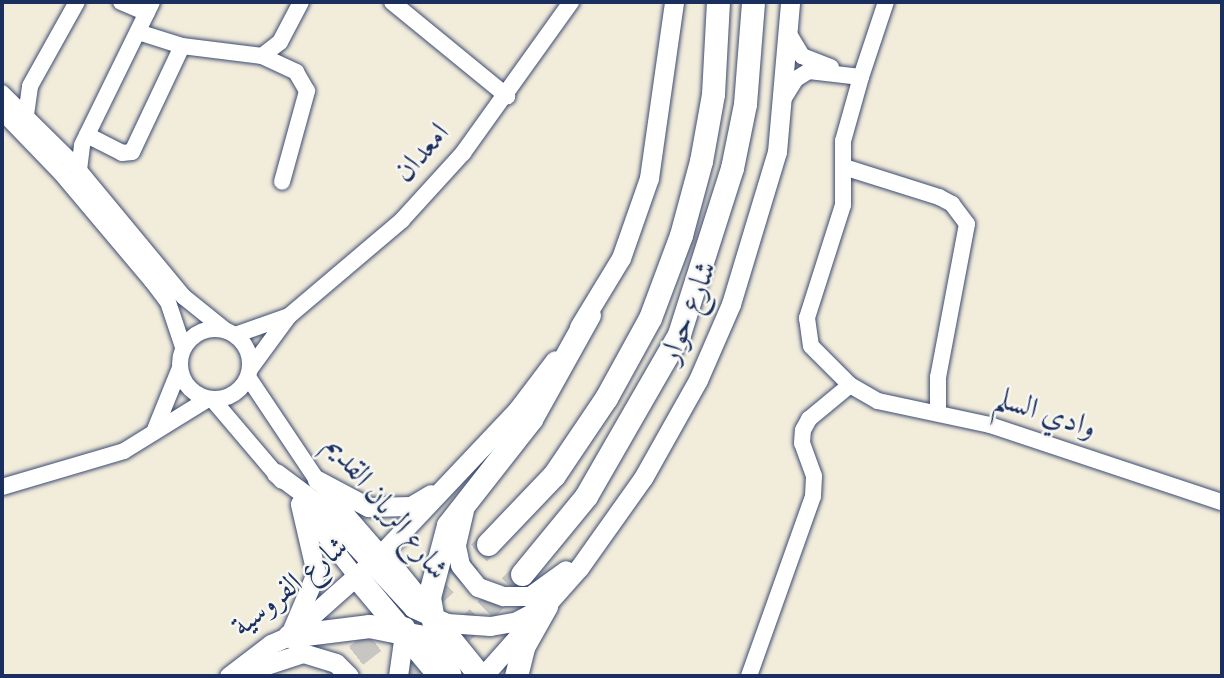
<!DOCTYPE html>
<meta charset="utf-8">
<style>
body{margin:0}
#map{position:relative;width:1224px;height:678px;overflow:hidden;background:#f2ecdb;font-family:"Sorts Mill Goudy",Amiri,serif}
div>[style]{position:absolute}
.highway-tunnel>*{height:23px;margin-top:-11.5px;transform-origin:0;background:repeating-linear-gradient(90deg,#c7c6c2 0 23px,transparent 0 34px)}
.roads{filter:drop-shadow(0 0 2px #3b4b71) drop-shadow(0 0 2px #3b4b71)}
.minor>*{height:16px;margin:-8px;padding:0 8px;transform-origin:8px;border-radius:8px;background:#fff}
.minor>.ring{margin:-8px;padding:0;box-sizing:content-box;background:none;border:16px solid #fff;border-radius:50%}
.major>*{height:19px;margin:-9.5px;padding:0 9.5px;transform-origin:9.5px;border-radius:9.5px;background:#fff}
.highway>*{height:23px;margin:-11.5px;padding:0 11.5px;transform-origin:11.5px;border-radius:11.5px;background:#fff}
span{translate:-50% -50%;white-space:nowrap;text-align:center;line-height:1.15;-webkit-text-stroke:5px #f6f6f2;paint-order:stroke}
.street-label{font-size:30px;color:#1b2f5e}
.frame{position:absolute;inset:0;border:4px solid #1b2f5e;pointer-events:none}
</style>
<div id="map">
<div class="highway-tunnel">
<i style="left:329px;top:676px;width:126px;rotate:-37.6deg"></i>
<i style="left:429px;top:599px;width:81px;rotate:-43deg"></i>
<i style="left:405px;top:676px;width:71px;rotate:-37.5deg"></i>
<i style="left:461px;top:633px;width:85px;rotate:-44deg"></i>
</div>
<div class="roads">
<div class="minor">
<i style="left:121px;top:2px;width:28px;rotate:23deg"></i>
<i style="left:392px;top:2px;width:149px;rotate:39.3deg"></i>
<i style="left:138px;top:32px;width:46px;rotate:17.7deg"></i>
<i style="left:182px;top:46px;width:81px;rotate:7.1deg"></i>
<i style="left:262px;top:56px;width:23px;rotate:-38deg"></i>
<i style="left:280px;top:42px;width:45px;rotate:-62.3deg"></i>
<i style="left:789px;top:34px;width:26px;rotate:59deg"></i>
<i style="left:802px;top:56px;width:31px;rotate:21deg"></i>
<i style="left:262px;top:56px;width:38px;rotate:25deg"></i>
<i style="left:296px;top:72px;width:22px;rotate:60deg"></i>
<i style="left:307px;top:91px;width:94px;rotate:105.4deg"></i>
<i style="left:861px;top:77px;width:66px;rotate:105.7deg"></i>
<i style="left:843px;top:141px;width:64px;rotate:90deg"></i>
<i style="left:843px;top:205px;width:119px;rotate:107.7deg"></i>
<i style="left:807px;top:318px;width:28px;rotate:82deg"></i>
<i style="left:811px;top:346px;width:55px;rotate:45deg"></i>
<i style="left:850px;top:385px;width:32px;rotate:30deg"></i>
<i style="left:878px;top:401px;width:115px;rotate:12.1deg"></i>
<i style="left:990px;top:425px;width:244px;rotate:18.4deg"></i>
<i style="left:2px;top:93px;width:100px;rotate:44.6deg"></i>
<i style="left:73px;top:163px;width:174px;rotate:50.4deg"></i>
<i style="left:184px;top:297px;width:53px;rotate:38.8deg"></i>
<i style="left:784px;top:98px;width:22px;rotate:-58deg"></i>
<i style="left:796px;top:79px;width:15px;rotate:-32deg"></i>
<i style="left:809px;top:71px;width:52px;rotate:6.6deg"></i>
<i style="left:861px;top:77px;width:79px;rotate:-71.6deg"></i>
<i style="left:2px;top:112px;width:85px;rotate:46deg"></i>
<i style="left:61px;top:173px;width:141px;rotate:49.9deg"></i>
<i style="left:152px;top:281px;width:26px;rotate:53deg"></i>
<i style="left:168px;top:302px;width:47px;rotate:71.6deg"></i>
<i style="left:26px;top:115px;width:29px;rotate:-82deg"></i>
<i style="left:30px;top:86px;width:96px;rotate:-60.8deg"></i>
<i style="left:87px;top:135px;width:39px;rotate:27deg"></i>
<i style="left:122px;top:153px;width:10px;rotate:-6deg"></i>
<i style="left:132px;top:152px;width:117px;rotate:-64.7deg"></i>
<i style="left:844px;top:167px;width:100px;rotate:17.5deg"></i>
<i style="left:939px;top:197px;width:15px;rotate:28deg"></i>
<i style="left:952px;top:204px;width:25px;rotate:53deg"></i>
<i style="left:967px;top:224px;width:156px;rotate:100.7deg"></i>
<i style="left:938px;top:377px;width:34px;rotate:90deg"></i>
<i style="left:79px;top:170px;width:25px;rotate:-83deg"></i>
<i style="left:82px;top:145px;width:159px;rotate:-63.9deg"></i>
<i class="ring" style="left:180px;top:329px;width:54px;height:54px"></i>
<i style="left:235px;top:335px;width:57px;rotate:-19.4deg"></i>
<i style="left:250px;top:369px;width:66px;rotate:-53.7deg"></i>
<i style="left:289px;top:316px;width:148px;rotate:-40.3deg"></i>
<i style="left:402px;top:220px;width:91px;rotate:-47.7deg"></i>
<i style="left:463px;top:153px;width:186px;rotate:-54.4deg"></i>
<i style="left:248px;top:377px;width:124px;rotate:56.2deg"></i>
<i style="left:317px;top:480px;width:98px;rotate:49.1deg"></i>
<i style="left:213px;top:400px;width:106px;rotate:49.6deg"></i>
<i style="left:154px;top:432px;width:67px;rotate:-68deg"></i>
<i style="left:2px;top:487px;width:127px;rotate:-16.4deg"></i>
<i style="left:124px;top:451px;width:99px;rotate:-31.8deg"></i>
<i style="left:302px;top:507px;width:88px;rotate:52deg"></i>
<i style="left:749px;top:676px;width:191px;rotate:-70.4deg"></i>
<i style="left:813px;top:496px;width:20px;rotate:-87deg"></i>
<i style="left:814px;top:476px;width:35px;rotate:-110deg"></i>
<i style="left:802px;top:443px;width:13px;rotate:-86deg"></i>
<i style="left:803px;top:430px;width:13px;rotate:-61deg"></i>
<i style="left:809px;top:419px;width:53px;rotate:-39.7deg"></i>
</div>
<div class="major">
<i style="left:579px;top:327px;width:81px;rotate:-58.7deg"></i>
<i style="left:621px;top:258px;width:85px;rotate:-70.7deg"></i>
<i style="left:649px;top:178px;width:178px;rotate:-81.9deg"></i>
<i style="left:276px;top:473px;width:49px;rotate:36.6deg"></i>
<i style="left:315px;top:502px;width:144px;rotate:47.2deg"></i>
<i style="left:413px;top:608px;width:37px;rotate:24deg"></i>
<i style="left:447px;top:623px;width:43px;rotate:4deg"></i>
<i style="left:490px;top:626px;width:27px;rotate:-10deg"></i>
<i style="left:517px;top:621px;width:24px;rotate:-28deg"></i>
<i style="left:317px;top:480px;width:58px;rotate:27.9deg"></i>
<i style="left:368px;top:507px;width:43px;rotate:-1.3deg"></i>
<i style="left:411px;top:506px;width:23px;rotate:-31deg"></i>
<i style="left:464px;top:510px;width:37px;rotate:103deg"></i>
<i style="left:456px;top:546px;width:19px;rotate:78deg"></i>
<i style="left:460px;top:565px;width:28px;rotate:51deg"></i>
<i style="left:478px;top:587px;width:27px;rotate:20deg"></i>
<i style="left:503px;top:596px;width:27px"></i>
<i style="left:530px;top:596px;width:44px;rotate:-35.8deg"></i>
<i style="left:291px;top:632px;width:64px;rotate:-67deg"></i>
<i style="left:316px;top:573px;width:71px;rotate:-103.1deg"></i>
<i style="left:242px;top:673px;width:64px;rotate:-18.2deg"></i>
<i style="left:303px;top:653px;width:34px;rotate:17deg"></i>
<i style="left:336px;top:663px;width:18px;rotate:45deg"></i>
<i style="left:229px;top:676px;width:53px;rotate:-37.3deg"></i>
<i style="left:271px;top:644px;width:20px;rotate:-24deg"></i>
<i style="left:289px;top:636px;width:123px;rotate:-41.7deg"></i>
<i style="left:381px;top:554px;width:199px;rotate:-46.6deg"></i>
<i style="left:518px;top:409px;width:61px;rotate:-52.9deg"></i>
<i style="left:398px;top:676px;width:50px;rotate:-82deg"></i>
<i style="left:483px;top:676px;width:144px;rotate:-48.4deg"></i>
<i style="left:579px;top:568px;width:110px;rotate:-54.6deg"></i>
<i style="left:643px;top:478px;width:112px;rotate:-60.7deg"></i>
<i style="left:698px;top:380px;width:83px;rotate:-66.5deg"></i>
<i style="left:731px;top:304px;width:159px;rotate:-73.2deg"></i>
<i style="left:777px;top:152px;width:151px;rotate:-85deg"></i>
</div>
<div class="highway">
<i style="left:488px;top:544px;width:95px;rotate:-46.3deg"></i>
<i style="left:554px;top:475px;width:93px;rotate:-56deg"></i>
<i style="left:606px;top:398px;width:91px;rotate:-61.2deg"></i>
<i style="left:650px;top:318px;width:89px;rotate:-69.5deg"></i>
<i style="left:681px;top:235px;width:77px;rotate:-74.9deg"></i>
<i style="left:701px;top:161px;width:68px;rotate:-79.8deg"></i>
<i style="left:713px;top:94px;width:92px;rotate:-86.9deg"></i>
<i style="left:381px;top:554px;width:157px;rotate:50.9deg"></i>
<i style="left:522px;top:574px;width:101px;rotate:-50.6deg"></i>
<i style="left:586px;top:496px;width:187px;rotate:-60.1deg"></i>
<i style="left:679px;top:334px;width:174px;rotate:-72.3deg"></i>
<i style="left:732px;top:168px;width:65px;rotate:-78.5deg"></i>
<i style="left:745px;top:104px;width:102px;rotate:-85.5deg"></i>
<i style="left:356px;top:576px;width:131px;rotate:50deg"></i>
<i style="left:289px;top:636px;width:81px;rotate:-7.1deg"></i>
<i style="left:369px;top:626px;width:50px;rotate:11.5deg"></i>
<i style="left:418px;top:636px;width:43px;rotate:23deg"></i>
<i style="left:450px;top:676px;width:35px;rotate:-112deg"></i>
<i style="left:437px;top:643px;width:47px;rotate:-99.9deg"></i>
<i style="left:429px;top:597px;width:74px;rotate:-75.2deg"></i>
<i style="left:448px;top:525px;width:135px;rotate:-51.9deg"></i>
<i style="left:531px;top:419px;width:119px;rotate:-60.9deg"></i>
<i style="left:516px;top:676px;width:32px;rotate:-76deg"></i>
<i style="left:524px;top:645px;width:45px;rotate:-60.6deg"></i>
</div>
</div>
<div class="street-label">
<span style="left:423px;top:154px;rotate:-49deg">امعدان</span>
<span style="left:690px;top:313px;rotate:-68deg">شارع حوار</span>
<span style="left:1045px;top:415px;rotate:18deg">وادي السلم</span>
<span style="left:385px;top:509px;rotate:51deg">شارع الريان القديم</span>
<span style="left:291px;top:588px;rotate:-39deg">شارع الفروسية</span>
</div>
<div class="frame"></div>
</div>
